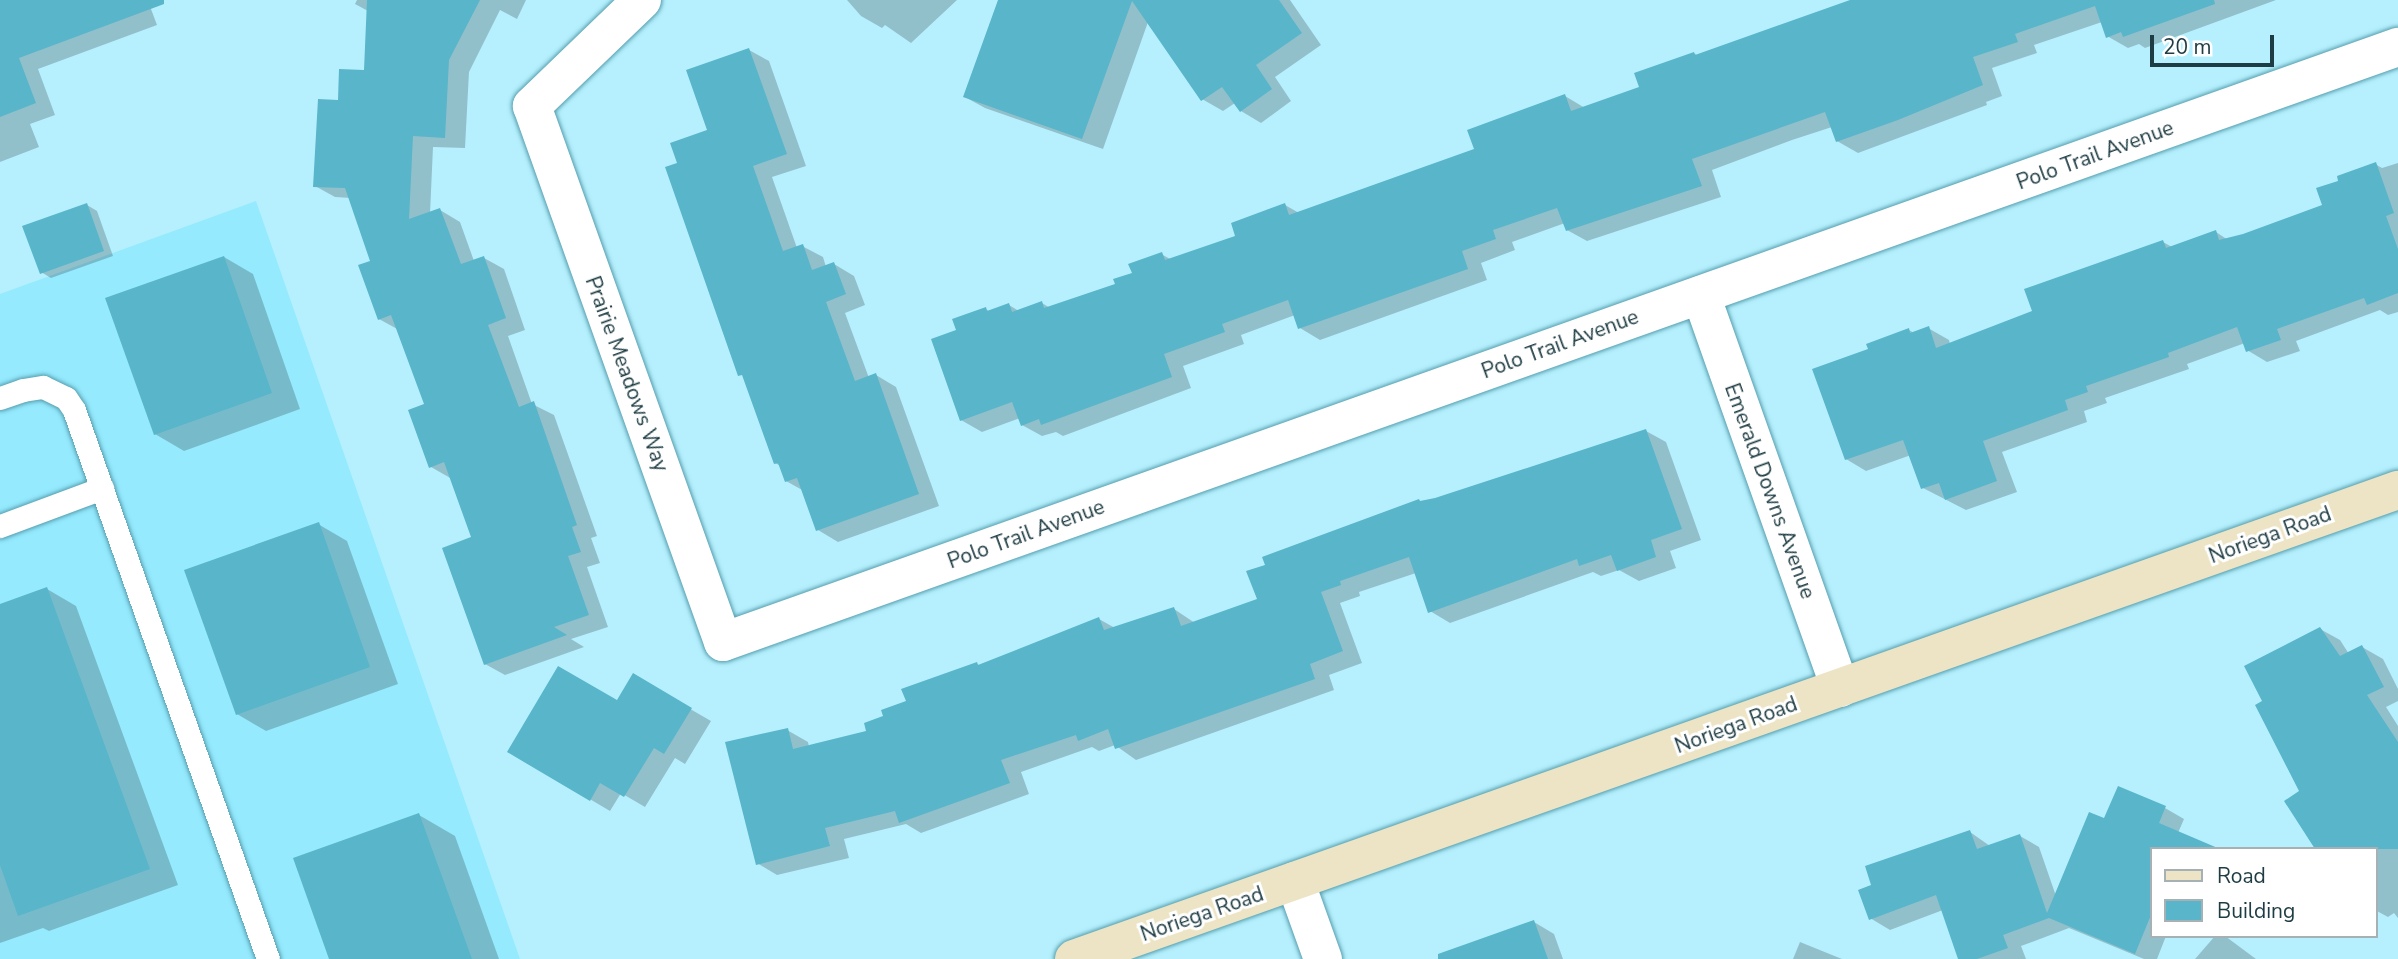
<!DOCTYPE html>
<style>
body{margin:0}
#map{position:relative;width:2398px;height:959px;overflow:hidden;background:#b6f0fe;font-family:"Nunito Sans",sans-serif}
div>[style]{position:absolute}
.built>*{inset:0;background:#95eafe}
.shadow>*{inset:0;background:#0003}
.building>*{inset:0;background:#58b5ca}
.roads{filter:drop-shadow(0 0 2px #559eae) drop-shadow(0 0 2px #559eae)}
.lane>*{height:23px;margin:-11.5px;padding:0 11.5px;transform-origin:11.5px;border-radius:11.5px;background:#fff}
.street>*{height:38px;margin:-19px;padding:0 19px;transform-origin:19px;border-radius:19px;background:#fff}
.secondary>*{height:38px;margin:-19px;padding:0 19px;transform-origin:19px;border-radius:19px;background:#ece4c4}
span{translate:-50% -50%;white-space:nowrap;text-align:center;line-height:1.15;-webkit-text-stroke:6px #fff;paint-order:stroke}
.street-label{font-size:21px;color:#1e3c43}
.legend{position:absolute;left:2150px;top:847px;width:228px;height:91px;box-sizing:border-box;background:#fff;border:2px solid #a5b1b4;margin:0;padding:9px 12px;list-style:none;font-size:21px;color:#1e3c43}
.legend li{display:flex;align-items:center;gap:14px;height:35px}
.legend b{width:35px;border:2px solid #a5b1b4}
.scale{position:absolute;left:2150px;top:35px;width:124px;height:32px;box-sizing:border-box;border:4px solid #1e3c43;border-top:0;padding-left:9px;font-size:21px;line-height:24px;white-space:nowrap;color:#1e3c43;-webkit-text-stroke:5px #fff;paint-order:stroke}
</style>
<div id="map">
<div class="built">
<i style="clip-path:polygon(256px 201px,520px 959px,0 959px,0 294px)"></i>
</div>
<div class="shadow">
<i style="clip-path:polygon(0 0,151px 0,148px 1px,157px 25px,38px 69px,55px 115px,30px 124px,39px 147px,0 162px)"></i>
<i style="clip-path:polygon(357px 0,526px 0,517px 19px,500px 10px,469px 72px,465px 148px,433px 147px,430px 214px,440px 210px,460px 222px,474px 261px,484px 258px,504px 269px,525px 330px,508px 336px,532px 404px,554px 415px,597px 536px,591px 538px,600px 563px,587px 567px,608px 627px,571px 639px,584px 647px,505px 675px,485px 664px,473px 538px,452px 479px,431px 467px,426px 405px,399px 330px,379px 319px,372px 262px,351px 198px,335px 197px,315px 186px,340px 102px,366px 72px,368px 11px,355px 4px)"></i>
<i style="clip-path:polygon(847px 0,957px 0,911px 43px,885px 25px,882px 28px,861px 16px)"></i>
<i style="clip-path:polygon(1000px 0,1290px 0,1321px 45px,1275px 77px,1291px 101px,1261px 123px,1241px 111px,1235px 103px,1223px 111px,1202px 99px,1148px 22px,1103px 149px,985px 108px,965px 97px)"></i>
<i style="clip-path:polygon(1856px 0,2276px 0,2145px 48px,2139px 44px,2128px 48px,2107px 36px,2102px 22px,2034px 45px,2037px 53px,1992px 68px,2002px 96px,1986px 102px,1987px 105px,1858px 153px,1837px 141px,1832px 127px,1792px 140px,1712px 170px,1721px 197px,1587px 241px,1567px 230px,1565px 223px,1512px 242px,1515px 250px,1481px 263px,1487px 280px,1320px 340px,1300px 328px,1295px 315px,1241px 335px,1244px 344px,1183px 366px,1191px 388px,1063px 436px,1056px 432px,1042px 436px,1022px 425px,1020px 418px,982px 432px,961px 420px,958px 332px,986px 309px,990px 312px,1009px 305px,1019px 311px,1042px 303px,1050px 308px,1117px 285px,1161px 254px,1172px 260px,1237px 237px,1285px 205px,1299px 213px,1476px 150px,1565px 96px,1585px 108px,1642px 88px,1694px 53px,1698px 56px)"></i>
<i style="clip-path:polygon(749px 50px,769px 61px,806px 166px,772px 177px,797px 248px,802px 246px,823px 257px,826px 267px,834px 264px,854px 276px,865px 305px,845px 313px,869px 378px,876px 375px,896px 387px,939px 506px,838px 542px,818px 530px,804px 491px,786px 481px,781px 466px,775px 463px,679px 164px,709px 131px)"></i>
<i style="clip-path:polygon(2398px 163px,2398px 312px,2388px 315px,2380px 310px,2296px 341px,2300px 351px,2267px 362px,2247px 350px,2245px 343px,2187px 364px,2189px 369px,2105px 398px,2107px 403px,2084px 411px,2087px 422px,2002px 452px,2017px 492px,1966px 510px,1923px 488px,1911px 455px,1866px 471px,1846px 459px,1870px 351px,1909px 330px,1914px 333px,1928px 328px,1949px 340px,1950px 345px,2034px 312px,2163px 242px,2172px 247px,2216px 232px,2228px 240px,2324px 206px,2341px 182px,2375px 164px,2382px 168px)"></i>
<i style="clip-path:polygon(87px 205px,97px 211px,113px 256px,51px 278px,41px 272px)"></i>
<i style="clip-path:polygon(224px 257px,253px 274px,300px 409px,184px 451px,155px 434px)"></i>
<i style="clip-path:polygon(1646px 431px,1666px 442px,1701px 540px,1670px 551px,1676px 568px,1639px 581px,1619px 570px,1601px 576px,1593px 572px,1450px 623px,1430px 611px,1416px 573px,1359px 592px,1360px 596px,1340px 603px,1362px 663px,1329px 675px,1334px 690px,1136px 760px,1115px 745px,1099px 751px,1092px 747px,1021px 772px,1029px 794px,921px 833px,906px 824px,844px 839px,849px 858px,777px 875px,757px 863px,787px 730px,808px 742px,809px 747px,869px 732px,908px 702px,977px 664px,981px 666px,1099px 619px,1115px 628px,1174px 609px,1195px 623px,1259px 600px,1423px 503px)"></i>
<i style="clip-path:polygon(318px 524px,347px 541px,398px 684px,266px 731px,237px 714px)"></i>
<i style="clip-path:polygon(47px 589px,76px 606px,178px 885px,49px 931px,43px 928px,0 943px,0 606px)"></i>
<i style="clip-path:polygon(2320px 629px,2340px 640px,2349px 654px,2362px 647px,2383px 659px,2398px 689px,2398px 701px,2386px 707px,2398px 726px,2398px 918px,2394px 913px,2388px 917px,2375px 910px,2375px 849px,2302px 792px,2265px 702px)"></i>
<i style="clip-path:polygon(633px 676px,711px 721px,685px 764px,675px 758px,645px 807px,621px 793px,610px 811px,510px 752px,617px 702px)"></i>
<i style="clip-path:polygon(2165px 808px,2184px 819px,2178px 833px,2151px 849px,2151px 936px,2166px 936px,2157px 959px,2144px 959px,2069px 928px,2021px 946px,2026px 959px,1960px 959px,1943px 910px,1890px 930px,1870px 918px,1873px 886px,1970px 832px,1990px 846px,2020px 836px,2039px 847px,2056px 896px,2105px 820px)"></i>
<i style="clip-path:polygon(419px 815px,455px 836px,499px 959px,330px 959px)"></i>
<i style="clip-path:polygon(1534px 922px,1554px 934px,1563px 959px,1461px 959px)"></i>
<i style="clip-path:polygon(2215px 936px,2225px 936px,2256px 959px,2195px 959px)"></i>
<i style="clip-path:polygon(1800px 942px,1842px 959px,1793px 959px)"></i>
</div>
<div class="building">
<i style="clip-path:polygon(0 0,164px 0,164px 4px,19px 58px,36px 103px,0 117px)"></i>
<i style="clip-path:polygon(367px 0,480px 0,449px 60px,445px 138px,413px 136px,409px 219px,440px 208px,461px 264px,484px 256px,506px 318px,488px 325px,519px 407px,534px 401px,577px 525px,572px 527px,581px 552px,568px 556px,589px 615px,554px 627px,567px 635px,484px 665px,442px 548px,471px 537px,444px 462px,429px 468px,408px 410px,424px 404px,391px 315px,378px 320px,358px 265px,370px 261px,345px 188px,313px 187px,318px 99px,338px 100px,339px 69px,364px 70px)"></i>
<i style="clip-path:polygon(998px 0,1279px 0,1302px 33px,1256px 65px,1272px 89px,1240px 112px,1222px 87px,1201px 101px,1132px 1px,1082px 139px,963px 97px)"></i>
<i style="clip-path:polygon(1850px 0,2214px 0,2215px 4px,2123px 37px,2121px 32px,2106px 38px,2095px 6px,2015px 34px,2018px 42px,1973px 57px,1983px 85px,1898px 120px,1836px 142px,1825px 112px,1692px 159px,1702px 186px,1566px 231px,1557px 208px,1493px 230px,1496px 239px,1462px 251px,1468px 269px,1298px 329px,1288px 300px,1222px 324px,1225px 332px,1164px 354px,1172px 377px,1041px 425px,1039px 419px,1021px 426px,1012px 402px,960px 421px,931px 339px,956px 330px,952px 319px,986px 307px,987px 311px,1009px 303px,1012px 312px,1042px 301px,1044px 308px,1115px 284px,1113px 279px,1132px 273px,1128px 264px,1162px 252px,1165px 260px,1235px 236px,1231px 223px,1285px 203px,1289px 215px,1474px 149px,1467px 130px,1565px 94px,1571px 111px,1639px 87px,1634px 73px,1694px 52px,1695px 55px)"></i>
<i style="clip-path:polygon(749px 48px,787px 154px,753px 166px,783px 251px,803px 244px,812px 270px,834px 262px,846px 294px,826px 302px,855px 381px,876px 373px,919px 494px,816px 531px,797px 478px,785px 482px,778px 463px,774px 464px,742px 375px,738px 376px,665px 167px,677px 163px,670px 143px,707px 130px,686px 70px)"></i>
<i style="clip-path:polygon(2376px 162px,2394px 213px,2386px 216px,2398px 249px,2398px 293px,2367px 305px,2364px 298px,2277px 329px,2281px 340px,2246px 352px,2237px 327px,2168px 353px,2169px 357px,2086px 386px,2088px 392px,2065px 400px,2068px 410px,1983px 441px,1997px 481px,1945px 500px,1939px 483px,1921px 489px,1903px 440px,1845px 460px,1812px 369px,1868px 349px,1866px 344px,1909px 328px,1910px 333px,1929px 326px,1936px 348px,2032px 311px,2024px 289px,2163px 240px,2166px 248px,2216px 230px,2219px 240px,2243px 234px,2322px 205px,2316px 188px,2338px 181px,2337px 176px)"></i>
<i style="clip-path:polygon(87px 203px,104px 251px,40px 274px,22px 226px)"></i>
<i style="clip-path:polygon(224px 256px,272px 393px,154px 435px,105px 298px)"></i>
<i style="clip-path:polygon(1646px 429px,1682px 529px,1651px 540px,1656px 557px,1617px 571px,1611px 555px,1579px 566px,1577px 559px,1428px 613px,1409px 557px,1340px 581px,1341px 585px,1321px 592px,1343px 651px,1310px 664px,1315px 679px,1115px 749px,1108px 729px,1078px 741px,1076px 735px,1001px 760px,1010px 783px,899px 823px,895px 811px,825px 828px,830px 846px,756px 865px,725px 742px,788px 728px,793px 749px,866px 731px,864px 723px,883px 716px,881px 710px,906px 701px,901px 689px,977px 662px,978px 665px,1099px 617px,1104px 630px,1174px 607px,1181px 626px,1257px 599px,1246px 571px,1265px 565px,1262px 557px,1419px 499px,1420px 501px,1435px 498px)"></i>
<i style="clip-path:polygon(319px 522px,370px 667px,236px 715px,184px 570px)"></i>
<i style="clip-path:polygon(47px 587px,150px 869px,18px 916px,0 865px,0 604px)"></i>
<i style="clip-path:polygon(2320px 627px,2340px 656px,2362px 645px,2384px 687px,2367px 695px,2398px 742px,2398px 849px,2315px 849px,2284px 801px,2299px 791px,2255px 705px,2262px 701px,2244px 666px)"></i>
<i style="clip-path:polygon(558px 666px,617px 700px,633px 673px,692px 708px,664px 754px,654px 748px,624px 797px,600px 783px,590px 801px,507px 752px)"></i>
<i style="clip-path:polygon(2118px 786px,2166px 806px,2159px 823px,2220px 849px,2151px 849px,2151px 915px,2135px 954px,2049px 918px,2003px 935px,2008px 948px,1977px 959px,1958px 959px,1936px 895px,1869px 920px,1858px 890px,1871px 885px,1865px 866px,1970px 830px,1977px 849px,2020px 834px,2047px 913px,2089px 812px,2104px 818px)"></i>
<i style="clip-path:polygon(419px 813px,472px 959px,329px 959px,293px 858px)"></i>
<i style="clip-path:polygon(1534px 920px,1548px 959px,1438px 959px,1438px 954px)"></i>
</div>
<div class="roads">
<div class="lane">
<i style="left:0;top:398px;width:24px;rotate:-19deg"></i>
<i style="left:23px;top:390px;width:20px;rotate:-9deg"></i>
<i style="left:43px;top:387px;width:25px;rotate:26deg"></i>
<i style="left:66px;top:398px;width:14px;rotate:56deg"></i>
<i style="left:74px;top:410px;width:582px;rotate:70.54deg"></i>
<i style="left:0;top:526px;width:109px;rotate:-20.4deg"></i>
</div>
<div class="street">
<i style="left:642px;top:0;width:153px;rotate:136.1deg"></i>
<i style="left:532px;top:106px;width:569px;rotate:70.39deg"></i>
<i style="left:723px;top:642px;width:1778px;rotate:-19.56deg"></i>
<i style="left:1701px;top:295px;width:417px;rotate:70.5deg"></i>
<i style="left:1295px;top:881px;width:83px;rotate:70.3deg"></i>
</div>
<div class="secondary">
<i style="left:1074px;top:959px;width:1405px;rotate:-19.51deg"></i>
</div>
</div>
<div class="street-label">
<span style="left:2095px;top:155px;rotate:-20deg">Polo Trail Avenue</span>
<span style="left:1560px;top:344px;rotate:-20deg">Polo Trail Avenue</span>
<span style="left:627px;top:374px;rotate:70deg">Prairie Meadows Way</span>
<span style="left:1770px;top:491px;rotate:70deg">Emerald Downs Avenue</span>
<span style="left:1026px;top:534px;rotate:-20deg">Polo Trail Avenue</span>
<span style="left:2270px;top:535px;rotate:-20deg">Noriega Road</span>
<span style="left:1736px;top:725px;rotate:-20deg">Noriega Road</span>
<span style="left:1202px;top:914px;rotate:-19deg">Noriega Road</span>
</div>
<ul class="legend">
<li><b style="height:9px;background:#ece4c4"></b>Road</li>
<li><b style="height:19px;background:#58b5ca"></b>Building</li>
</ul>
<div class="scale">20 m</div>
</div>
